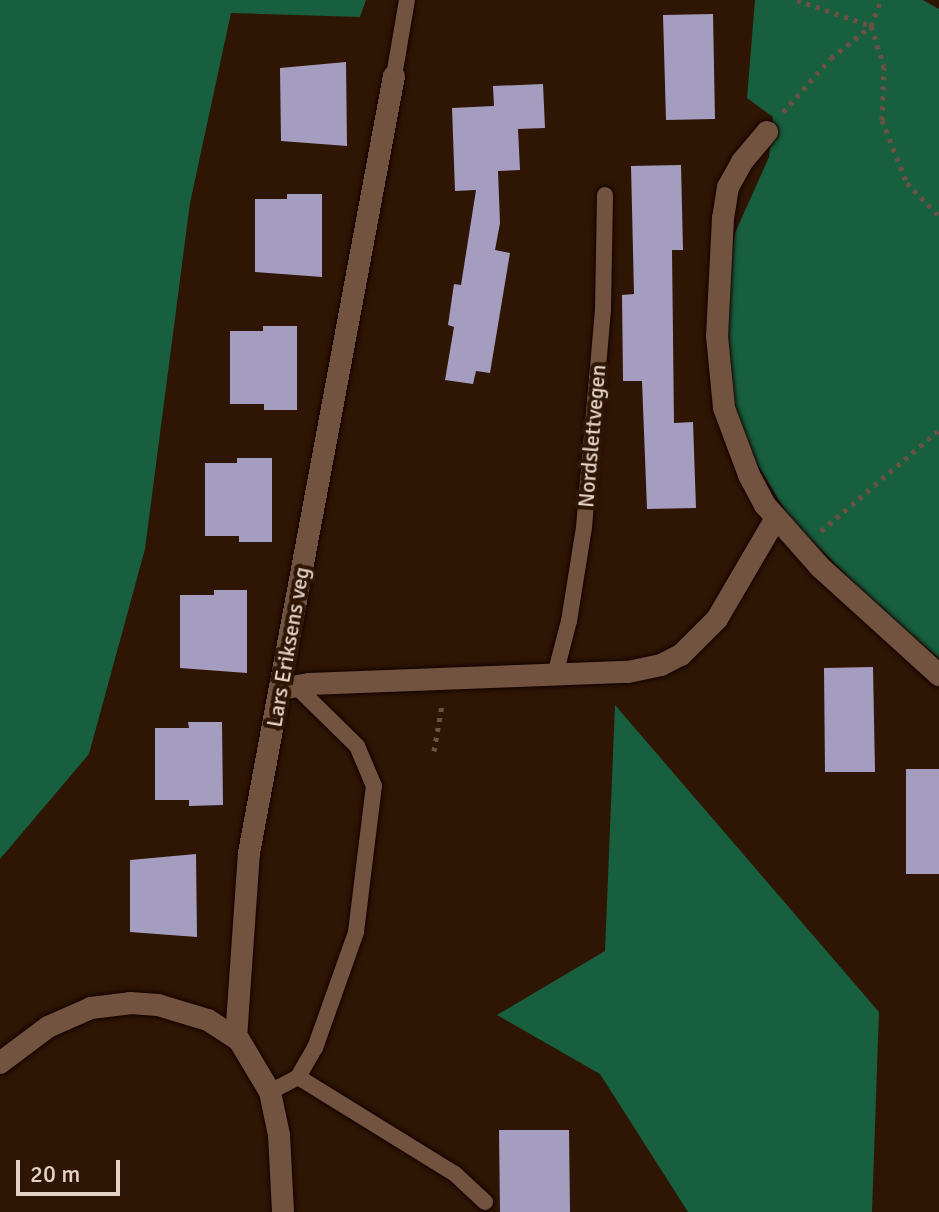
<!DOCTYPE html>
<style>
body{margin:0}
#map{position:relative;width:939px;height:1212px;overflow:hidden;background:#2e1504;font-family:Signika,sans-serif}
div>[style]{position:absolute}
.forest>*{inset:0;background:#175f3e}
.building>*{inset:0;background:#a59dbf}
.path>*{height:5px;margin-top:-2.5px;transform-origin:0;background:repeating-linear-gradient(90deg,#695243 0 4px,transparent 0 10px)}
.roads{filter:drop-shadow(0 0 2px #150100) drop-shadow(0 0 2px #150100)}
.service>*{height:16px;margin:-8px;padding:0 8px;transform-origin:8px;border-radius:8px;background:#715340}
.minor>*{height:22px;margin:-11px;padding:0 11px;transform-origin:11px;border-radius:11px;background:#715340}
span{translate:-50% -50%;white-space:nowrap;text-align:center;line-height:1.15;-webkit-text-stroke:8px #2e1504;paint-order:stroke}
.street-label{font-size:22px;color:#e4d2c7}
.scale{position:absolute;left:16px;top:1160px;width:104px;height:36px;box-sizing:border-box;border:4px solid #e4d2c7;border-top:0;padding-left:10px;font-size:24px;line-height:28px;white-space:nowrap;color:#e4d2c7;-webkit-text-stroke:6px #2e1504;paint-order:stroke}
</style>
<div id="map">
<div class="forest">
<i style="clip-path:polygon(0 0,366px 0,360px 17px,231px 13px,190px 203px,145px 549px,89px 754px,0 859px)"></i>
<i style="clip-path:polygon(755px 0,923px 0,939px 9px,939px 658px,878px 607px,789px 517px,752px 455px,732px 396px,726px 307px,735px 233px,769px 157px,773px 117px,747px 98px)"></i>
<i style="clip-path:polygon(615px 705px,879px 1012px,872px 1212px,688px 1212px,600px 1074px,497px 1015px,605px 951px)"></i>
</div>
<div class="building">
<i style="clip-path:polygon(713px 14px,715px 119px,666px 120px,663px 15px)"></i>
<i style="clip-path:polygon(346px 62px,347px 146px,281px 141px,280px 68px)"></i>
<i style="clip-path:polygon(543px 84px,545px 128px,518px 129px,520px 170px,498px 171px,500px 223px,495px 250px,510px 253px,490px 373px,476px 371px,473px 384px,445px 380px,454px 327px,448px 325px,454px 284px,461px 285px,476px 190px,455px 191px,452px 108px,494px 106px,493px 86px)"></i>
<i style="clip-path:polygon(681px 165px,683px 250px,672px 250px,674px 423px,693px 422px,696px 508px,647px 509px,642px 381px,623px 381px,622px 295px,634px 294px,631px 166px)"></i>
<i style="clip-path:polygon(287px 194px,322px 194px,322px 277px,255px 272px,255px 199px,287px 199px)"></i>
<i style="clip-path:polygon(263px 326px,297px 326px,297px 410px,264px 410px,264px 404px,230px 404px,230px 331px,263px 331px)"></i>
<i style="clip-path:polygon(237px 458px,272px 458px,272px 542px,239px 542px,239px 536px,205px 536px,205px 463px,237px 463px)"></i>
<i style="clip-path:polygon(214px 590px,247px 590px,247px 673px,180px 668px,180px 595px,214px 595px)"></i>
<i style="clip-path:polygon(873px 667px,875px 772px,825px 772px,824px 668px)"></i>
<i style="clip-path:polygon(188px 722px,222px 722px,223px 805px,189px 806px,189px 800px,155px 800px,155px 728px,189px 728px)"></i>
<i style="clip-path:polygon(906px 769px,939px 769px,939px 874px,906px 874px)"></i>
<i style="clip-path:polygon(196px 854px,197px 937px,130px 932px,130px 860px)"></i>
<i style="clip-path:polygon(499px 1130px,569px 1130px,570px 1212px,500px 1212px)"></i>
</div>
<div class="path">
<i style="left:797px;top:0;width:78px;rotate:19.4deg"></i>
<i style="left:871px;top:26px;width:42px;rotate:72deg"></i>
<i style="left:884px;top:66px;width:54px;rotate:92.1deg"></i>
<i style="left:882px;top:120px;width:68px;rotate:68.4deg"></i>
<i style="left:907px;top:183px;width:46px;rotate:45.9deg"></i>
<i style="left:783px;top:112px;width:72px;rotate:-48.4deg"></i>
<i style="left:831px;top:58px;width:51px;rotate:-38.7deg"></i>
<i style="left:871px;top:26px;width:28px;rotate:-69deg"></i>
<i style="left:821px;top:531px;width:155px;rotate:-40.6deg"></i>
<i style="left:434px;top:751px;width:47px;rotate:-80.1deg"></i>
</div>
<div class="roads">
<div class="service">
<i style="left:394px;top:76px;width:77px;rotate:-80.3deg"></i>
<i style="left:555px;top:675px;width:56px;rotate:-75.5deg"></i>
<i style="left:569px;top:621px;width:95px;rotate:-80.9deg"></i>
<i style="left:584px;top:527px;width:218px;rotate:-85deg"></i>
<i style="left:603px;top:310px;width:115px;rotate:-89deg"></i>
<i style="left:298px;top:1077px;width:185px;rotate:31.7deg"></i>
<i style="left:455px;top:1174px;width:41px;rotate:43deg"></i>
<i style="left:270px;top:1092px;width:32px;rotate:-28deg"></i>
<i style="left:298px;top:1077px;width:34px;rotate:-60deg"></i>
<i style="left:315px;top:1048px;width:123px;rotate:-70.5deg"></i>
<i style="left:356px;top:932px;width:147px;rotate:-83deg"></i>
<i style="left:374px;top:786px;width:43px;rotate:-113deg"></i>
<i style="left:357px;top:746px;width:86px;rotate:-135.5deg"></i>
</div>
<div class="minor">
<i style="left:767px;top:132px;width:39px;rotate:130deg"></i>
<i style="left:742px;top:162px;width:29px;rotate:119deg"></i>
<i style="left:728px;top:187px;width:31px;rotate:99deg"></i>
<i style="left:723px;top:218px;width:118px;rotate:92.9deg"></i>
<i style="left:717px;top:336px;width:72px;rotate:84.4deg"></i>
<i style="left:724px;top:408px;width:72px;rotate:69.5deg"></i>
<i style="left:749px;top:475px;width:34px;rotate:62deg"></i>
<i style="left:765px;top:505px;width:83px;rotate:48.4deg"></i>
<i style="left:820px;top:567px;width:161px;rotate:42.2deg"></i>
<i style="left:281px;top:689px;width:28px;rotate:-10deg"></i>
<i style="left:309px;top:684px;width:319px;rotate:-2.2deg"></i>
<i style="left:628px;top:672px;width:34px;rotate:-12deg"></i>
<i style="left:661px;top:665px;width:22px;rotate:-27deg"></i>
<i style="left:681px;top:655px;width:51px;rotate:-45deg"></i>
<i style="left:717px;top:619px;width:117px;rotate:-59.7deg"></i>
<i style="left:236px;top:1038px;width:185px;rotate:-86deg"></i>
<i style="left:249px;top:853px;width:790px;rotate:-79.43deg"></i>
<i style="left:0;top:1063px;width:60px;rotate:-36.9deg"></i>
<i style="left:48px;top:1027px;width:47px;rotate:-23.8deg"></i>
<i style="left:91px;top:1008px;width:39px;rotate:-7deg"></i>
<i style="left:130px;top:1003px;width:28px;rotate:4deg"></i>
<i style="left:158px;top:1005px;width:52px;rotate:16.7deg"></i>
<i style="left:208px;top:1020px;width:37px;rotate:33deg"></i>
<i style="left:239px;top:1040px;width:61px;rotate:59.2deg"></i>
<i style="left:270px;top:1092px;width:44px;rotate:78.2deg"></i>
<i style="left:279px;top:1135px;width:77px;rotate:87deg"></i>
</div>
</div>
<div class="street-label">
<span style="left:592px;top:436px;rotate:-85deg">Nordslettvegen</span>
<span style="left:288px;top:647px;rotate:-80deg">Lars Eriksens veg</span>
</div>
<div class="scale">20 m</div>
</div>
